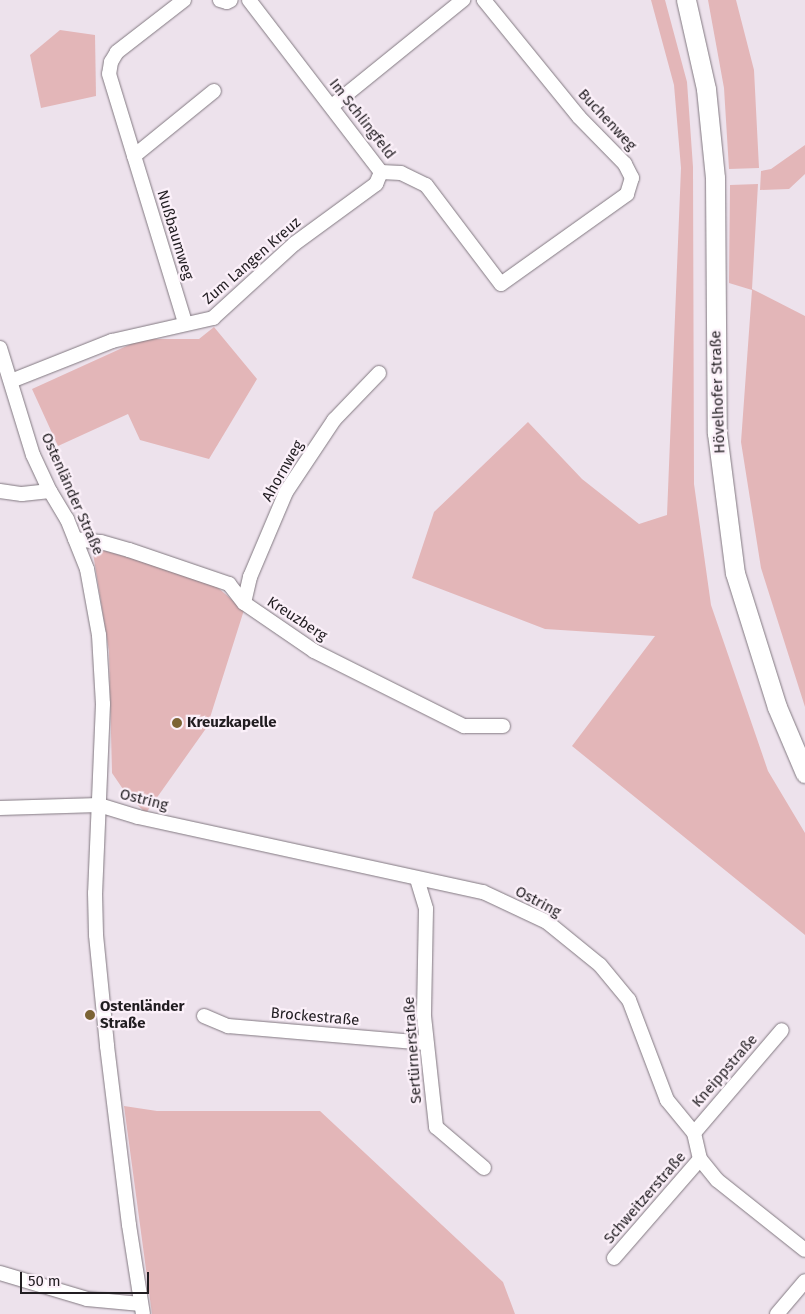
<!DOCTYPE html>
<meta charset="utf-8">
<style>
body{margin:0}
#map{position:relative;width:805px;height:1314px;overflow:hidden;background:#ede2ec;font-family:"Fira Sans",sans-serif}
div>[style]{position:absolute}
.green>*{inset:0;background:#e3b6b8}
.roads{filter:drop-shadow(0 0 1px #827981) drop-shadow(0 0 1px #827981)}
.street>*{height:14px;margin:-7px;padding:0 7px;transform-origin:7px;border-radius:7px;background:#fff}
.secondary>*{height:19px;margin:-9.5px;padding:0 9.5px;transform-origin:9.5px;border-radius:9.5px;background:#fff}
.dots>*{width:14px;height:14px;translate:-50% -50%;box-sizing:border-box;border:2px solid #fbf0f9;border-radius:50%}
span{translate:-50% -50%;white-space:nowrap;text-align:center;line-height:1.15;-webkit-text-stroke:4.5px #fbf0f9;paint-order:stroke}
.street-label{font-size:15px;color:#211d21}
.poi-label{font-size:15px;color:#211d21;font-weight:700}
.left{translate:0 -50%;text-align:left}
.scale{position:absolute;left:20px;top:1272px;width:129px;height:22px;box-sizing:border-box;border:2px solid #211d21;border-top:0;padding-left:6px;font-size:15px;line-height:18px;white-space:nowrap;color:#211d21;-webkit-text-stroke:4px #fbf0f9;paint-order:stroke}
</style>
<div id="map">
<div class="green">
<i style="clip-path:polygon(651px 0,665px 0,687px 82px,693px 167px,694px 484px,711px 605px,768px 771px,805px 833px,805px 935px,572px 746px,655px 636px,545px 629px,412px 578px,434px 512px,528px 422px,582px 479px,639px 524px,667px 515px,681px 168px,674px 85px)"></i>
<i style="clip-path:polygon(708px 0,736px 0,754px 70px,759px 168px,729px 169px,724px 88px)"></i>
<i style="clip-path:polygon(60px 30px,95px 35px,96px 96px,41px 108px,30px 55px)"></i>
<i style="clip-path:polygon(805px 145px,805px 174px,789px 189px,760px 190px,761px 171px,771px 169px)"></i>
<i style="clip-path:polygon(758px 184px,752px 289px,805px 316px,805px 707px,761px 568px,741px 442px,752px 290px,729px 283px,730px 185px)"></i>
<i style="clip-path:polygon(214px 327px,257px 379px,209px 459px,140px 440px,128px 414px,58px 446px,32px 389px,142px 339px,199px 339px)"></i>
<i style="clip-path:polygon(92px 547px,210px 581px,244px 610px,207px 727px,146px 813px,127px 795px,112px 773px,109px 651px)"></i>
<i style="clip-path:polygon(124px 1106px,157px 1111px,320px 1111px,503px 1282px,515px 1314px,152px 1314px)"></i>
</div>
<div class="roads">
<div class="street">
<i style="left:184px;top:0;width:85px;rotate:142.2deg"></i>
<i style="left:117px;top:52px;width:12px;rotate:121deg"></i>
<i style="left:111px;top:62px;width:12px;rotate:99deg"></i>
<i style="left:109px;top:74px;width:260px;rotate:73deg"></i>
<i style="left:220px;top:0;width:7px;rotate:16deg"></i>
<i style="left:227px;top:2px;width:4px;rotate:-27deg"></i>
<i style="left:249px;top:0;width:217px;rotate:52.5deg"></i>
<i style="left:381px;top:172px;width:20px;rotate:3deg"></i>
<i style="left:401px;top:173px;width:28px;rotate:26deg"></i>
<i style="left:426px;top:185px;width:124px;rotate:52.9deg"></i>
<i style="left:501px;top:284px;width:155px;rotate:-35.5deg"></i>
<i style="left:627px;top:194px;width:17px;rotate:-73deg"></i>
<i style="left:632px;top:178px;width:16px;rotate:-117deg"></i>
<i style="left:625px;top:164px;width:66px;rotate:-134.4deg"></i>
<i style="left:579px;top:117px;width:151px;rotate:-129.1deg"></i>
<i style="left:332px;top:106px;width:169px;rotate:-39deg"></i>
<i style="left:134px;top:156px;width:103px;rotate:-39.1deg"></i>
<i style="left:0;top:348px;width:112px;rotate:72.9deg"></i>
<i style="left:33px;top:455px;width:40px;rotate:65deg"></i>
<i style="left:50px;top:491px;width:33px;rotate:59deg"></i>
<i style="left:67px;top:519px;width:54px;rotate:68.2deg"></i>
<i style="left:87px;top:569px;width:67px;rotate:79.7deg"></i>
<i style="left:99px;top:635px;width:69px;rotate:86.7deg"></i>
<i style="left:103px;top:704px;width:189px;rotate:92.4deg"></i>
<i style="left:95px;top:893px;width:42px;rotate:88.6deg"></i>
<i style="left:96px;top:935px;width:112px;rotate:84.3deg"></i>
<i style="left:107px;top:1046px;width:180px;rotate:83deg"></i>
<i style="left:129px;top:1225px;width:90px;rotate:81.1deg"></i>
<i style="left:11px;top:381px;width:109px;rotate:-21.6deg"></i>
<i style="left:112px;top:341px;width:104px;rotate:-12.8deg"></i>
<i style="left:213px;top:318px;width:110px;rotate:-42.4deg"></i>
<i style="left:294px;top:244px;width:102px;rotate:-36.2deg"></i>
<i style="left:376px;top:184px;width:13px;rotate:-67deg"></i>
<i style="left:0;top:491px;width:22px;rotate:8deg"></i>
<i style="left:22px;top:494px;width:28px;rotate:-6deg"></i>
<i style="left:75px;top:539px;width:26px;rotate:7deg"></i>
<i style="left:101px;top:542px;width:29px;rotate:16deg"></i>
<i style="left:129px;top:550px;width:106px;rotate:18.8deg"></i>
<i style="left:229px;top:584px;width:24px;rotate:52deg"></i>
<i style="left:244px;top:603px;width:85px;rotate:34.4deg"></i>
<i style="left:314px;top:651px;width:168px;rotate:26.6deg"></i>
<i style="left:464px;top:726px;width:39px"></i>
<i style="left:244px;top:603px;width:27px;rotate:-77deg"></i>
<i style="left:250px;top:577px;width:92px;rotate:-67deg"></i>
<i style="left:286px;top:492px;width:87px;rotate:-56.3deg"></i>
<i style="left:334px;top:420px;width:65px;rotate:-46.2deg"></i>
<i style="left:0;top:808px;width:99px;rotate:-1.7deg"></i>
<i style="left:99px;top:805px;width:41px;rotate:17.1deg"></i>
<i style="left:138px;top:817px;width:353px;rotate:12.3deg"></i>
<i style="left:483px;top:892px;width:71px;rotate:25.1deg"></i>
<i style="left:547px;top:922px;width:68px;rotate:39.1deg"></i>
<i style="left:600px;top:965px;width:45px;rotate:50.4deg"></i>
<i style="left:629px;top:1000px;width:107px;rotate:69.2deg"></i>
<i style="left:667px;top:1100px;width:43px;rotate:50.7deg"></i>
<i style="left:694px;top:1133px;width:27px;rotate:77deg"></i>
<i style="left:700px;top:1159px;width:27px;rotate:51deg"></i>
<i style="left:717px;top:1180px;width:112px;rotate:38.5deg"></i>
<i style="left:417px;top:879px;width:31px;rotate:73deg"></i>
<i style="left:426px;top:909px;width:107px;rotate:91.1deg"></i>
<i style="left:424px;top:1016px;width:112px;rotate:83.8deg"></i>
<i style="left:436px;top:1127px;width:63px;rotate:40.5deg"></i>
<i style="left:204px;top:1016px;width:26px;rotate:23deg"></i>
<i style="left:228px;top:1026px;width:199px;rotate:4.9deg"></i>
<i style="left:694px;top:1133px;width:135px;rotate:-49.5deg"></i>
<i style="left:614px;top:1258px;width:131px;rotate:-49deg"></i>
<i style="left:0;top:1273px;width:91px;rotate:16.6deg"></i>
<i style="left:87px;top:1299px;width:54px;rotate:5.3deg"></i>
<i style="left:777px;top:1314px;width:43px;rotate:-49.7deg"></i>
</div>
<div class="secondary">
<i style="left:686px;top:0;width:91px;rotate:77.3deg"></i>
<i style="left:706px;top:89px;width:89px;rotate:84.2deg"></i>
<i style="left:715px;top:178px;width:255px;rotate:89.6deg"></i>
<i style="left:717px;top:433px;width:141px;rotate:82.7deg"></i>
<i style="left:735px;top:573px;width:140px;rotate:72.6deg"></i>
<i style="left:777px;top:707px;width:72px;rotate:67deg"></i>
</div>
</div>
<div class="dots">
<i style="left:177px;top:723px;background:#7c6435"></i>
<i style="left:90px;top:1015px;background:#7c6435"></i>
</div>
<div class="street-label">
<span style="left:362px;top:119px;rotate:52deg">Im Schlingfeld</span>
<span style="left:607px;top:120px;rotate:47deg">Buchenweg</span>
<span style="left:175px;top:235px;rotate:73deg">Nußbaumweg</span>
<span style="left:252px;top:261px;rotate:-41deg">Zum Langen Kreuz</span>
<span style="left:718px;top:392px;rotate:-92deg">Hövelhofer Straße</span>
<span style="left:283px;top:471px;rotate:-60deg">Ahornweg</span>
<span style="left:72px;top:494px;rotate:66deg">Ostenländer Straße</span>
<span style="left:297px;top:619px;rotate:33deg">Kreuzberg</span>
<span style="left:144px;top:800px;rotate:14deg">Ostring</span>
<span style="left:538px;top:902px;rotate:28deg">Ostring</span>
<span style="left:315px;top:1017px;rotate:5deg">Brockestraße</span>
<span style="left:413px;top:1050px;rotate:-94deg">Sertürnerstraße</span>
<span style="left:725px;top:1071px;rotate:-49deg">Kneippstraße</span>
<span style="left:645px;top:1198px;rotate:-49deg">Schweitzerstraße</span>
</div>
<div class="poi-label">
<span class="left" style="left:187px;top:723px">Kreuzkapelle</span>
<span class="left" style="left:100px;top:1015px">Ostenländer<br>Straße</span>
</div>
<div class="scale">50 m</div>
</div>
